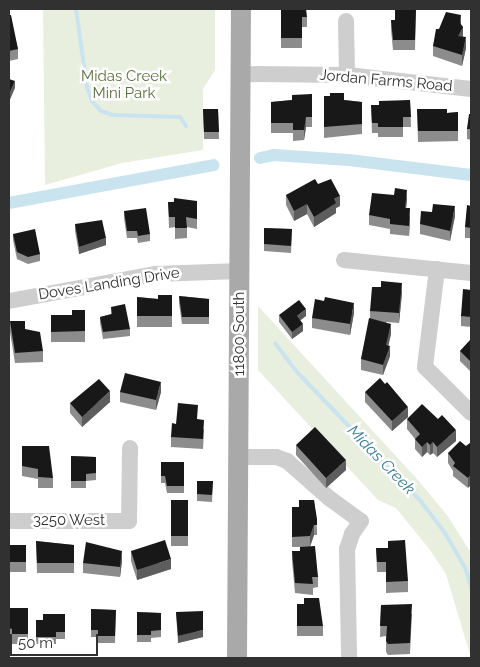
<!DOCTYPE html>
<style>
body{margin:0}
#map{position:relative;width:480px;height:667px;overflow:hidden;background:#fff;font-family:Raleway,sans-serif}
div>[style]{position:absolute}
.green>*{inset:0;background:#e8efdf}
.stream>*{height:4px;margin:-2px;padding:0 2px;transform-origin:2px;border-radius:2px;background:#cae4ef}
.canal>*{height:12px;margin:-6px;padding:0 6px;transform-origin:6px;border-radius:6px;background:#cae4ef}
.minor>*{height:16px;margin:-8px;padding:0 8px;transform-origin:8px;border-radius:8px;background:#cecece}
.major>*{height:20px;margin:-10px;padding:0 10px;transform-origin:10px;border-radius:10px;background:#a9a9a9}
.wall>*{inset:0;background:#8c8c8c}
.shaded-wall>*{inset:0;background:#5d5d5d}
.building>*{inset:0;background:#181818}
span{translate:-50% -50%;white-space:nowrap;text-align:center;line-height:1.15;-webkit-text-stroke:5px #fff;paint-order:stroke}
.park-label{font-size:15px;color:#58713a}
.street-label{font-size:15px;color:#313131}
.water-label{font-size:16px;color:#387c9a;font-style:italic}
.frame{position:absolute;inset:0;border:10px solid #313131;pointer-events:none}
.scale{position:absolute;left:10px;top:634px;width:88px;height:22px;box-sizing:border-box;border:2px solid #313131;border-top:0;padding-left:6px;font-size:15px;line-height:18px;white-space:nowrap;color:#313131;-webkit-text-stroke:4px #fff;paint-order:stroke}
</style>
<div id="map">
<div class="green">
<i style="clip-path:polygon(43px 9px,215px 9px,215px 70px,203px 89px,203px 150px,122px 163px,45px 185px)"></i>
<i style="clip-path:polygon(258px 306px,417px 479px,447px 515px,471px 553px,471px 658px,446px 574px,430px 550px,396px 508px,378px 500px,258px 370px)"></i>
</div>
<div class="stream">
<i style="left:76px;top:9px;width:79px;rotate:82deg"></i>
<i style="left:87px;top:87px;width:15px;rotate:70deg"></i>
<i style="left:92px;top:101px;width:13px;rotate:48deg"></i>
<i style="left:101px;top:111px;width:13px;rotate:18deg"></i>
<i style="left:113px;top:115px;width:67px;rotate:1.7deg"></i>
<i style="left:180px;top:117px;width:11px;rotate:56deg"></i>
<i style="left:275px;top:343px;width:38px;rotate:53deg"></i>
<i style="left:298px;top:373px;width:175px;rotate:46.2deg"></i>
<i style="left:419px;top:499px;width:43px;rotate:52.6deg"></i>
<i style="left:445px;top:533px;width:39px;rotate:60deg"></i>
<i style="left:465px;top:567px;width:21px;rotate:73deg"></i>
</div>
<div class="canal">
<i style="left:260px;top:158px;width:14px;rotate:-12deg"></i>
<i style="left:274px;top:155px;width:75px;rotate:3.8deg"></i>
<i style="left:349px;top:160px;width:123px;rotate:7deg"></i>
<i style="left:9px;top:203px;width:208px;rotate:-10.5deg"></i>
</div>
<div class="minor">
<i style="left:346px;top:21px;width:54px;rotate:88.9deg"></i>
<i style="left:241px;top:74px;width:106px;rotate:0.5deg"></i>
<i style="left:347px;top:75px;width:125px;rotate:6.4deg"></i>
<i style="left:344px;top:260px;width:128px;rotate:5.8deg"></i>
<i style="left:437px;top:269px;width:99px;rotate:97deg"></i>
<i style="left:425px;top:367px;width:65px;rotate:45deg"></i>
<i style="left:9px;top:301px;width:148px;rotate:-10.5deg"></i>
<i style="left:155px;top:274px;width:85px;rotate:-2deg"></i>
<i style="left:239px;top:457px;width:37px"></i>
<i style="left:276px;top:457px;width:12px;rotate:20deg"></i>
<i style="left:287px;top:461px;width:56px;rotate:41.4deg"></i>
<i style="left:329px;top:498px;width:39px;rotate:36deg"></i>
<i style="left:361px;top:521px;width:16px;rotate:125deg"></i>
<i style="left:352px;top:534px;width:16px;rotate:108deg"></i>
<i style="left:347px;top:549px;width:109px;rotate:88.9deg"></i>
<i style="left:9px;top:521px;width:120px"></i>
<i style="left:129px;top:521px;width:73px;rotate:-89.2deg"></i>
</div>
<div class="major">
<i style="left:237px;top:658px;width:649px;rotate:-89.65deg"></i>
</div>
<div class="wall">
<i style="clip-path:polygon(281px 9px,307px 17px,307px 27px,302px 27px,302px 48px,281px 48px)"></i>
<i style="clip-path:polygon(416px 9px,415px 50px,393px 50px,391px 30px,391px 20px,395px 20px)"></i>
<i style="clip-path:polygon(9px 15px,18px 49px,18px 59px,9px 61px)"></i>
<i style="clip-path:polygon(461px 25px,463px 37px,466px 48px,462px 66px,433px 56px,433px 46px,439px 29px)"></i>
<i style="clip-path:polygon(312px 94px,312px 127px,306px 127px,304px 140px,293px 141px,293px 133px,271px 133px,271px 102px,292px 100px)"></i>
<i style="clip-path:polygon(324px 96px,344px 100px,362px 102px,362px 134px,324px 138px)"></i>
<i style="clip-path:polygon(410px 100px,411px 127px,403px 127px,403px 137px,378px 137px,378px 133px,372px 133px,371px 105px,379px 105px)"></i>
<i style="clip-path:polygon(203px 109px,218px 109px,219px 139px,204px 139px)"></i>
<i style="clip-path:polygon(417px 109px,447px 113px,458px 112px,458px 141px,418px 142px)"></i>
<i style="clip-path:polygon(471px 114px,471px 140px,467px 139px,467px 129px)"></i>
<i style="clip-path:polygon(318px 184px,340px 206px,336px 208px,336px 213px,314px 227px,307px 214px,294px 221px,286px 205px,286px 195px)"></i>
<i style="clip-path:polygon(394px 195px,407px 200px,406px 208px,410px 218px,409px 236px,390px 234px,390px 229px,369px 225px,369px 215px)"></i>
<i style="clip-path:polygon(197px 201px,197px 229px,187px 227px,187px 238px,175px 239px,175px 227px,169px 228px,168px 202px)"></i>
<i style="clip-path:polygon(471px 206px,471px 238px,465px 238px,465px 227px)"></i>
<i style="clip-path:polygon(124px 211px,150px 234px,150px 241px,138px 243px,137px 238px,127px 238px,124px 218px)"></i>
<i style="clip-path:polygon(455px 216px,450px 241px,420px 234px,420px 224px)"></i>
<i style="clip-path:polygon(75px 224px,106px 245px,79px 254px,75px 231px)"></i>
<i style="clip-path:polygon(264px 228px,292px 229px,291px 253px,264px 251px)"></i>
<i style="clip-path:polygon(13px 234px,40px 254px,40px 261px,28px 264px,17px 259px,13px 240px)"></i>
<i style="clip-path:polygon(471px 290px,471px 327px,461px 326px,461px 316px)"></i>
<i style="clip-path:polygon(402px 293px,399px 323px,386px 322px,391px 334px,388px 346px,390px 356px,383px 375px,361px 370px,361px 359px,370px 319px,370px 311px)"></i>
<i style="clip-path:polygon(172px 295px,172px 327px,137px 327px,137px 297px,158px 299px)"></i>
<i style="clip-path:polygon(179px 296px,209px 299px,209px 324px,182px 324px,179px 303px)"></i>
<i style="clip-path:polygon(324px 301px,354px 313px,350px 335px,312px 328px,312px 318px)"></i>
<i style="clip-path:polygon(111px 307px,130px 329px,130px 336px,103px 339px,100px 323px,100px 317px,111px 314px)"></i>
<i style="clip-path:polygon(85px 310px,85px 342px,51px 342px,51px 315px,72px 315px)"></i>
<i style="clip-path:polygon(279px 315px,306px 316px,300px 320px,303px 331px,292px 339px,279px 322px)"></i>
<i style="clip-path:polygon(10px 321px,25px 329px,43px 351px,43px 362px,15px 363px,10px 332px)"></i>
<i style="clip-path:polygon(471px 339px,471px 372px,460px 361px,460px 351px)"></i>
<i style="clip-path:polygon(120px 392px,161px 392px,156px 410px,120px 402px)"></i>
<i style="clip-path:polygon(365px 392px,408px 417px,392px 431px,365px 402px)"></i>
<i style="clip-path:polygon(110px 402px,82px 427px,70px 413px,70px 403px)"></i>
<i style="clip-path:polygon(198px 419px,204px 430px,203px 449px,171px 447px,171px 437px,176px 424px)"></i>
<i style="clip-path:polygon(407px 419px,456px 441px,437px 457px,433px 453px,430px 455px,427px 452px,422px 457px,415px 449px,415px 439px,407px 429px)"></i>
<i style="clip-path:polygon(470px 443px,468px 488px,453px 476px,453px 471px,448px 463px,448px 453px,466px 446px)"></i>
<i style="clip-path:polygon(296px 445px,346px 470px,326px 488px,296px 455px)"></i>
<i style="clip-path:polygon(22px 446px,53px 478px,53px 488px,38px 488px,38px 479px,22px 476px)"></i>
<i style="clip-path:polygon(71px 456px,96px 457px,96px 480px,86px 481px,86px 488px,71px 488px)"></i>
<i style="clip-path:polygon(161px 462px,184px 462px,184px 493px,167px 493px,165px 483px,161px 483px)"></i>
<i style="clip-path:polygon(197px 481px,213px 481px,212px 502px,197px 501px)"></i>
<i style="clip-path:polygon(171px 500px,188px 500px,188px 546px,171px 546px)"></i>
<i style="clip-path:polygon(314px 500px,317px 529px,317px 535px,314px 535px,310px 546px,318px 577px,318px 587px,313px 588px,313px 595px,295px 593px,292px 561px,292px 551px,300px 551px,300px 547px,292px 547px,292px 507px,299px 507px)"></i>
<i style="clip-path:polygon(36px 541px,74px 545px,74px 573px,37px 573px)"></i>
<i style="clip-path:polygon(9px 545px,26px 545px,26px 572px,9px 572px)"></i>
<i style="clip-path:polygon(376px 548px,408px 581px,408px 592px,386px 593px,386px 572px,377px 572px)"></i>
<i style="clip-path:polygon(131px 551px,171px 569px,137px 580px,131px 561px)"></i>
<i style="clip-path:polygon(122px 561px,120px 577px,83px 573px,83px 563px)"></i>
<i style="clip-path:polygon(297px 604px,323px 626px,323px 636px,297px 636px)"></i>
<i style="clip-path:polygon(381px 605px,412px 614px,410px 654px,388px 655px,386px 652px,386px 636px,380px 637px)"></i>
<i style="clip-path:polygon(9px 608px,28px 608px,28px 644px,12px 644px,12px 639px,9px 639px)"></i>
<i style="clip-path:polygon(91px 609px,116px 610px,115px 643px,98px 643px,98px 637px,91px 637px)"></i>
<i style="clip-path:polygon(137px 612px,161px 613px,161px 637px,151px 638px,151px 642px,137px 642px)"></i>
<i style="clip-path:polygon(176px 612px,203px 637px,178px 643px)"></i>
<i style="clip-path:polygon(65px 614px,65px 639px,56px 639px,56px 644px,36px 644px,36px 620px,43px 620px)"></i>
</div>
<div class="shaded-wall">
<i style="clip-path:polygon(461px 15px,461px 25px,463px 27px,463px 37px,458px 36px)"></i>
<i style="clip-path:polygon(466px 37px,466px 48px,462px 66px,462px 55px)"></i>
<i style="clip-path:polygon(15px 81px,15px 88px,9px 102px,9px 95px)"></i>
<i style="clip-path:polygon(306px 117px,306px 127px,304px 140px,304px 130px)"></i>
<i style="clip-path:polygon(407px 190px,407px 200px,405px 218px,405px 208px)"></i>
<i style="clip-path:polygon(340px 196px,340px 206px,336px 208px,336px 213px,314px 227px,314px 217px,334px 199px)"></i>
<i style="clip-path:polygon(307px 204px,307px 214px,294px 221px,294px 211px)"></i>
<i style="clip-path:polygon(455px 206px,455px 216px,450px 241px,450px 231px)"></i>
<i style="clip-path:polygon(410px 208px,410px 218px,409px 236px,409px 226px)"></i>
<i style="clip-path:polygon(106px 238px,106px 245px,79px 254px,79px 247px)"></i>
<i style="clip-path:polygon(402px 283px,402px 293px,399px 323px,399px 313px)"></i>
<i style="clip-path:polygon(354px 303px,354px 313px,350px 335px,350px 324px)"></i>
<i style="clip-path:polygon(306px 309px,306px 316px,297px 323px,297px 316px)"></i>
<i style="clip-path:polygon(303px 324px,303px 331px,292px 339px,292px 332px)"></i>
<i style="clip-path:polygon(391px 324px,391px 334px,386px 356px,386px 345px)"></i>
<i style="clip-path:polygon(390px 346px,390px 356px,383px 375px,383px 365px)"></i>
<i style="clip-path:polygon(161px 382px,161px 392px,156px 410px,156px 400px)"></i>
<i style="clip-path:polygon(110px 391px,110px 402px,82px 427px,82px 417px)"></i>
<i style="clip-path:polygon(408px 407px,408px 417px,392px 431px,392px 421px)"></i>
<i style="clip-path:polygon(456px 430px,456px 441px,437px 457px,437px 447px)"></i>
<i style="clip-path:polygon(427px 442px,427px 452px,422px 457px,422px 447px)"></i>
<i style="clip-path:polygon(433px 442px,433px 453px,430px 455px,430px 445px)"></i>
<i style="clip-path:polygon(346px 460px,346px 470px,326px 488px,326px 478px)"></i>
<i style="clip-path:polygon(471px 475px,471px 485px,468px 488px,468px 478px)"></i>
<i style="clip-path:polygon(314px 525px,314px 535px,310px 547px,310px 536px)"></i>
<i style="clip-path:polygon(122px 551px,122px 561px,120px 577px,120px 567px)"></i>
<i style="clip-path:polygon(171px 559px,171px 569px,137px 580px,137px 570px)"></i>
<i style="clip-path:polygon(203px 630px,203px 637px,178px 643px,178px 636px)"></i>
</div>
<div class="building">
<i style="clip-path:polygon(281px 9px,306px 9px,307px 17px,302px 17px,302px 38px,281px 38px)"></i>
<i style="clip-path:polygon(395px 9px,416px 9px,415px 40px,393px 40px,391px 20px,395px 20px)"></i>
<i style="clip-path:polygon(446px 12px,461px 15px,460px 23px,463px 27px,458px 36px,466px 37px,462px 55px,433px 46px,436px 29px,439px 29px)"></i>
<i style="clip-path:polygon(9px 15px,11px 15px,18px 49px,9px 51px)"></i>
<i style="clip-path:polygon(9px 79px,15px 81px,9px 95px)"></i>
<i style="clip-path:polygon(330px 93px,344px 93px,344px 100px,362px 102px,362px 124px,324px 127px,324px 96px,330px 96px)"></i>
<i style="clip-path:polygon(312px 94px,312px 117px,306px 117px,304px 130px,293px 130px,293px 123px,271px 123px,271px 102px,292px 100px,292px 95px)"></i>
<i style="clip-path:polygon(410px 100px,411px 117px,403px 117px,403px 127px,378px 127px,378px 123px,372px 123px,371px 105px,379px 105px,379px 101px)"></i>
<i style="clip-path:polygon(203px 109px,218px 109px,219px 132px,204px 132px)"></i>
<i style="clip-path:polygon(417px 109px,447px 109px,447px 113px,458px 112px,458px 131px,418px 131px)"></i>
<i style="clip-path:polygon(469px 114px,471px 114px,471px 129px,467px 129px)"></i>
<i style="clip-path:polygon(315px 179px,318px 184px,331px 179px,340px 196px,334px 199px,336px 203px,314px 217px,307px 204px,294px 211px,286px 195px)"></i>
<i style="clip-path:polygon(395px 188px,407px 190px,405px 208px,410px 208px,409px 226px,390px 224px,390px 219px,369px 215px,372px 193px,394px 195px)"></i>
<i style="clip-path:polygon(174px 198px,197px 201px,197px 219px,186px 217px,187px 228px,175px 228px,175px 217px,169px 217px,168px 202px,174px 202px)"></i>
<i style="clip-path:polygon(433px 204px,455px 206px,450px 231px,420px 224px,421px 211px,432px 212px)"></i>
<i style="clip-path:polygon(467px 205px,471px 206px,471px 228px,465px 227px)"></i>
<i style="clip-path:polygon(146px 208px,150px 234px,138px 236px,137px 231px,127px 231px,124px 211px)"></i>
<i style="clip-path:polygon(102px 220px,106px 238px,79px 247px,75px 224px)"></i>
<i style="clip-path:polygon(264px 228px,292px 229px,291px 246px,264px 244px)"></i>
<i style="clip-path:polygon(35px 229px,40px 254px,28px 257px,17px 252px,13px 234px)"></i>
<i style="clip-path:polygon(381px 281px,402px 283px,399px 313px,370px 311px,372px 287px,381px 287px)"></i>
<i style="clip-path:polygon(463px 289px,471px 290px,471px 317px,461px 316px)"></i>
<i style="clip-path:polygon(158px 295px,172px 295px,172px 316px,137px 316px,137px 297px,158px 299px)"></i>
<i style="clip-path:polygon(179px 296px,209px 299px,209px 317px,182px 317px)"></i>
<i style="clip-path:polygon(325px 297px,354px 303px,350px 324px,312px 318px,315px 299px,324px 301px)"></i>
<i style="clip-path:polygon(299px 300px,306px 309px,297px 316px,303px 324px,292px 332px,279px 315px)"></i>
<i style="clip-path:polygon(125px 304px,130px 329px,103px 332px,100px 317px,112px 314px,111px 307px)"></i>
<i style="clip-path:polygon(72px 310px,85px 310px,85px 331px,51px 332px,51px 315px,72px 315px)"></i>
<i style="clip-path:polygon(369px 318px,391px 324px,386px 345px,390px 346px,383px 365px,361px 359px)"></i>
<i style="clip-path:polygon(10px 321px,25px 321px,25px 329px,40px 332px,43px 351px,15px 353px)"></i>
<i style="clip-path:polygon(471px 339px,471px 362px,460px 351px)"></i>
<i style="clip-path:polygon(125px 373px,161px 382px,156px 400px,120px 392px)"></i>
<i style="clip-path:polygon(380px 378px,385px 384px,387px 382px,408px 407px,392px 421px,365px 392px)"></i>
<i style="clip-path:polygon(99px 379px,110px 391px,82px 417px,70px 403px)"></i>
<i style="clip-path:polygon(178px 403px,198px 405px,197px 419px,204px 420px,203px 439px,171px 437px,172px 423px,176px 424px)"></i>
<i style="clip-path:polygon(422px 404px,438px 419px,442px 415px,456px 430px,437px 447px,433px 442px,430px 445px,427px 442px,422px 447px,415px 439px,420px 434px,407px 419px)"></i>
<i style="clip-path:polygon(315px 427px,346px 460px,326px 478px,296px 445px)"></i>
<i style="clip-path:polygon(460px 441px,466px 446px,470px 443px,471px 445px,471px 475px,468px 478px,453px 466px,455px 463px,448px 453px)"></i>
<i style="clip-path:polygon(22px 446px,49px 446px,53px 478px,38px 477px,38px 469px,22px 466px)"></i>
<i style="clip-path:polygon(71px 456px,96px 457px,96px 473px,86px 474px,86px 481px,71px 481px)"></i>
<i style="clip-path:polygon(161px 462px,184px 462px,184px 486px,167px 486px,165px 476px,161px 476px)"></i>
<i style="clip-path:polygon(197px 481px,213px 481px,212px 495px,197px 494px)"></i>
<i style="clip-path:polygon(171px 500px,188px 500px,188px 536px,171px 536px)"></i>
<i style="clip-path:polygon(299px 500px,314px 500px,317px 519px,317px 525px,314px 525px,310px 536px,292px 537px,292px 507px,299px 507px)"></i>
<i style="clip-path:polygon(165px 540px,171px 559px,137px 570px,131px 551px)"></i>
<i style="clip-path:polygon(405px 540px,408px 581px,386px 582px,386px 562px,377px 562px,376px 548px,388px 548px,388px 541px)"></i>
<i style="clip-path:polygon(36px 541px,74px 545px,74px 563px,37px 563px)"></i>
<i style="clip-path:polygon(86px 542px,122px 551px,120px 567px,83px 563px)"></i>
<i style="clip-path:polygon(9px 545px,26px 545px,26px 562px,9px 562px)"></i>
<i style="clip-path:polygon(315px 546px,318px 577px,312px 577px,313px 584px,295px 583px,292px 551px,300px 551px,300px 547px)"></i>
<i style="clip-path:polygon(304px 598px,319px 598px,323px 626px,297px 626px,297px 604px,304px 604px)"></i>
<i style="clip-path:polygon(412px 604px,410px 643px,388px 644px,386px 641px,387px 626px,380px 626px,381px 605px)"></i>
<i style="clip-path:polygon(9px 608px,28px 608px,28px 634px,12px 634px,12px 629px,9px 628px)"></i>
<i style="clip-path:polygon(91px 609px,116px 610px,115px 636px,98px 636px,98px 630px,91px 630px)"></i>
<i style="clip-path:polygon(203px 611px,203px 630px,178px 636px,176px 612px)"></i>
<i style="clip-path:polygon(137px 612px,161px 613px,161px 630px,151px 631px,151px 635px,137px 635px)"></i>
<i style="clip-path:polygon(43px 614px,65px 614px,65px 632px,56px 632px,56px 637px,36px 637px,36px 620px,43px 620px)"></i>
</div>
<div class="park-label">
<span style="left:124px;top:85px">Midas Creek<br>Mini Park</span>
</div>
<div class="street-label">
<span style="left:386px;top:81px;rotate:5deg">Jordan Farms Road</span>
<span style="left:109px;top:284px;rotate:-9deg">Doves Landing Drive</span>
<span style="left:240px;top:334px;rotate:-90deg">11800 South</span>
<span style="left:69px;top:521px">3250 West</span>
</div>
<div class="water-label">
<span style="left:381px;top:460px;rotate:46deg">Midas Creek</span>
</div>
<div class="frame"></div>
<div class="scale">50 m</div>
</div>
